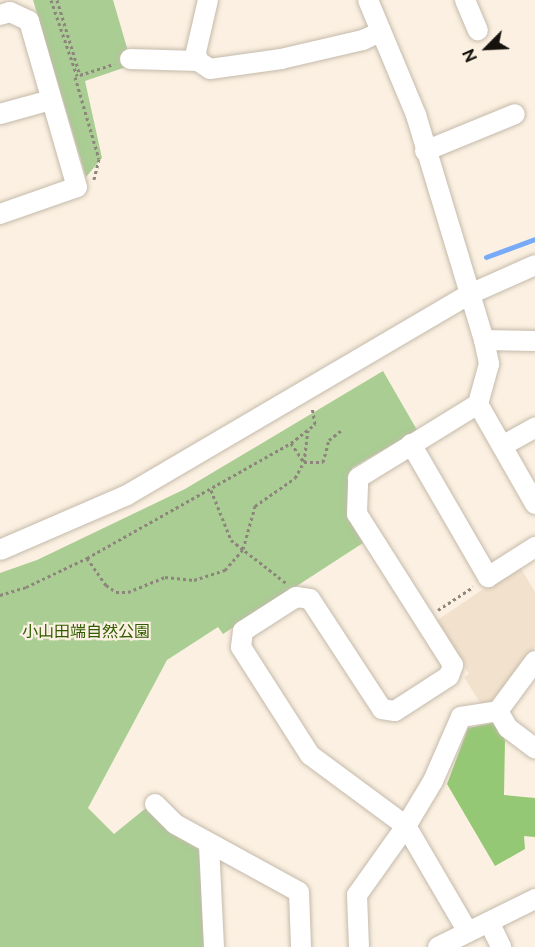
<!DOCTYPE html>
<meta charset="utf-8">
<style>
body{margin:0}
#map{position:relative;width:535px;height:947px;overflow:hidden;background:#fbf0e1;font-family:Raleway,"Noto Sans JP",sans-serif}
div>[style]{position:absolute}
.built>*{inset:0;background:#f2e2cd}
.green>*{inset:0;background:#a9cd93}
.forest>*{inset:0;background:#95c874}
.stream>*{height:5px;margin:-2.5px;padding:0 2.5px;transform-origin:2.5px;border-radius:2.5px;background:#78aaf8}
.path>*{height:3px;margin-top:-1.5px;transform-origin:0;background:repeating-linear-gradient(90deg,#8d857b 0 3px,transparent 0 6px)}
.roads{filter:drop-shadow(0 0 2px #c4baab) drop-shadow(0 0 2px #c4baab)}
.minor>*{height:20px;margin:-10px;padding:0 10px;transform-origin:10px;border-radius:10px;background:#fff}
span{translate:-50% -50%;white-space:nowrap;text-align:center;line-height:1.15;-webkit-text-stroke:4.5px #fbf0e1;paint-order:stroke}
.park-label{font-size:16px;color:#2f5c00}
.north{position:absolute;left:457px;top:18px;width:60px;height:60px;-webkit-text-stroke:4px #fbf0e1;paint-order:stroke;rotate:246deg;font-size:16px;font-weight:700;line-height:24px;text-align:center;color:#15110c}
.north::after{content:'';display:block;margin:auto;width:21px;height:27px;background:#15110c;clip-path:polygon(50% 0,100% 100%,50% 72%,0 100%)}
</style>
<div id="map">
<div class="built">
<i style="clip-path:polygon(519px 565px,535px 592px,535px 646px,522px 674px,496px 704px,484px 709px,464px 677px,469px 674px,436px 621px)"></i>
</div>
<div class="green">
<i style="clip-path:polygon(33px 0,113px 0,132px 65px,85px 81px,102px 158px,86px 177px)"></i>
<i style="clip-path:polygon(383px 371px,417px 430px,352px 468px,348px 519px,363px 543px,223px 634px,218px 627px,167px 660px,88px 808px,114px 834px,146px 808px,169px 832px,198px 849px,202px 859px,206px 947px,0 947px,0 573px,37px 560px,185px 489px)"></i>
</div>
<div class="forest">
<i style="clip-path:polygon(493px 723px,505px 740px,504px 795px,535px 798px,535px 837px,524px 836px,525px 849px,495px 866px,447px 784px,468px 728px)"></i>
</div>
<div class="stream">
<i style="left:486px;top:257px;width:52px;rotate:-20.2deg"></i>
</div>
<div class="path">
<i style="left:51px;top:0;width:80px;rotate:71.1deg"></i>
<i style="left:57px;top:0;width:78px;rotate:73deg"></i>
<i style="left:80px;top:75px;width:36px;rotate:-18deg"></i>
<i style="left:75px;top:77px;width:85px;rotate:73.7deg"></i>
<i style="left:99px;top:159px;width:21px;rotate:104deg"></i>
<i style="left:291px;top:443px;width:23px;rotate:56deg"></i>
<i style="left:304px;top:462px;width:19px"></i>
<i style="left:323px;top:462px;width:23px;rotate:-75deg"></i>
<i style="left:329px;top:440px;width:16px;rotate:-38deg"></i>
<i style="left:211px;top:490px;width:54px;rotate:68.2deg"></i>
<i style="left:231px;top:540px;width:70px;rotate:38deg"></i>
<i style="left:87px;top:558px;width:33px;rotate:55deg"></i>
<i style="left:106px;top:585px;width:12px;rotate:35deg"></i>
<i style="left:116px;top:592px;width:12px"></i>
<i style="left:128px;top:592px;width:40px;rotate:-22deg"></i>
<i style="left:165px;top:577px;width:29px;rotate:6deg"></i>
<i style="left:194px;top:580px;width:33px;rotate:-18deg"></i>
<i style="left:225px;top:570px;width:28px;rotate:-49deg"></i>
<i style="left:243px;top:549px;width:45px;rotate:-74.4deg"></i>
<i style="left:255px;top:506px;width:49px;rotate:-35deg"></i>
<i style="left:295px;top:478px;width:18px;rotate:-61deg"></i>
<i style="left:304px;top:462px;width:32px;rotate:-83deg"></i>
<i style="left:0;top:595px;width:27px;rotate:-17deg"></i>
<i style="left:26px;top:587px;width:68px;rotate:-25.4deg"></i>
<i style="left:87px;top:558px;width:234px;rotate:-29.4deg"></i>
<i style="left:291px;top:443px;width:31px;rotate:-38deg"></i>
<i style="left:315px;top:424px;width:17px;rotate:-100deg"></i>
<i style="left:438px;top:610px;width:42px;rotate:-33.3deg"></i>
</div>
<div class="roads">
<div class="minor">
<i style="left:368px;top:0;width:125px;rotate:67.3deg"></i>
<i style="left:416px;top:115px;width:235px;rotate:73.2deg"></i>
<i style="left:484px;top:340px;width:25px;rotate:78deg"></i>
<i style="left:489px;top:364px;width:41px;rotate:105.4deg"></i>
<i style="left:478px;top:404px;width:115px;rotate:60.3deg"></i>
<i style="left:465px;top:0;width:33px;rotate:67deg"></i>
<i style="left:0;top:15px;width:10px;rotate:-17deg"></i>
<i style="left:10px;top:12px;width:21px;rotate:25deg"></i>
<i style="left:29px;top:21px;width:173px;rotate:73.9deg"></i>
<i style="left:77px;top:187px;width:82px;rotate:160.7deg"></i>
<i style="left:130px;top:59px;width:68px;rotate:1.7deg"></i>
<i style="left:198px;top:61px;width:14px;rotate:34deg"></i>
<i style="left:210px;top:69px;width:72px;rotate:-8deg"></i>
<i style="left:281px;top:59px;width:84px;rotate:-13deg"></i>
<i style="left:363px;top:40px;width:19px;rotate:-25deg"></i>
<i style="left:198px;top:61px;width:9px;rotate:-103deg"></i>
<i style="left:196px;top:52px;width:53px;rotate:-77deg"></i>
<i style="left:0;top:114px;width:53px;rotate:-15.4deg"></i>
<i style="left:425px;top:151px;width:97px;rotate:-22.3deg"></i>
<i style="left:484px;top:340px;width:51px;rotate:1.1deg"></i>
<i style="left:411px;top:444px;width:154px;rotate:59.9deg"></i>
<i style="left:488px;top:577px;width:56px;rotate:-32.6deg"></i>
<i style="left:502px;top:446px;width:38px;rotate:-29deg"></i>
<i style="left:0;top:550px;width:138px;rotate:-23.4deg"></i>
<i style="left:127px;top:495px;width:398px;rotate:-30.4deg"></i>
<i style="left:470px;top:294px;width:71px;rotate:-24deg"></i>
<i style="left:498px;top:711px;width:20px;rotate:60deg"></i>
<i style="left:508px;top:728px;width:34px;rotate:37deg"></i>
<i style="left:155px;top:804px;width:28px;rotate:45deg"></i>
<i style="left:175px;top:824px;width:141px;rotate:28.7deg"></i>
<i style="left:299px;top:892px;width:55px;rotate:87.9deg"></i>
<i style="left:209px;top:845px;width:102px;rotate:87.2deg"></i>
<i style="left:489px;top:922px;width:28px;rotate:64deg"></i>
<i style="left:468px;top:932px;width:123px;rotate:-120.3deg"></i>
<i style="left:406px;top:826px;width:119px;rotate:-143.5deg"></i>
<i style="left:310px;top:755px;width:128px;rotate:-122.6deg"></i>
<i style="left:241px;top:647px;width:16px;rotate:-83deg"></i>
<i style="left:243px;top:631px;width:63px;rotate:-32.7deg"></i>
<i style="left:296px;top:597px;width:14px;rotate:8deg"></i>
<i style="left:310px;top:599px;width:131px;rotate:56.8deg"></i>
<i style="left:382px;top:709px;width:13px;rotate:9deg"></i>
<i style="left:395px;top:711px;width:64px;rotate:-32.9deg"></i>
<i style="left:449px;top:676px;width:12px;rotate:-70deg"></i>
<i style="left:453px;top:665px;width:179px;rotate:-122.4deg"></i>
<i style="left:357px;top:514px;width:36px;rotate:-88deg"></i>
<i style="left:358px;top:478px;width:141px;rotate:-31.7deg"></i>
<i style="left:359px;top:947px;width:52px;rotate:-92.2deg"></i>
<i style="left:357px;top:895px;width:85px;rotate:-54.6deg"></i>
<i style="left:406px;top:826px;width:52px;rotate:-59deg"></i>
<i style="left:433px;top:781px;width:70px;rotate:-66.4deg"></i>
<i style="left:461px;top:717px;width:37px;rotate:-9deg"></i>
<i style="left:498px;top:711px;width:62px;rotate:-53.5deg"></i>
<i style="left:438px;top:947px;width:108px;rotate:-26.3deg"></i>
</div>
</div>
<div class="park-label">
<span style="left:86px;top:632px">小山田端自然公園</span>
</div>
<div class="north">N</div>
</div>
